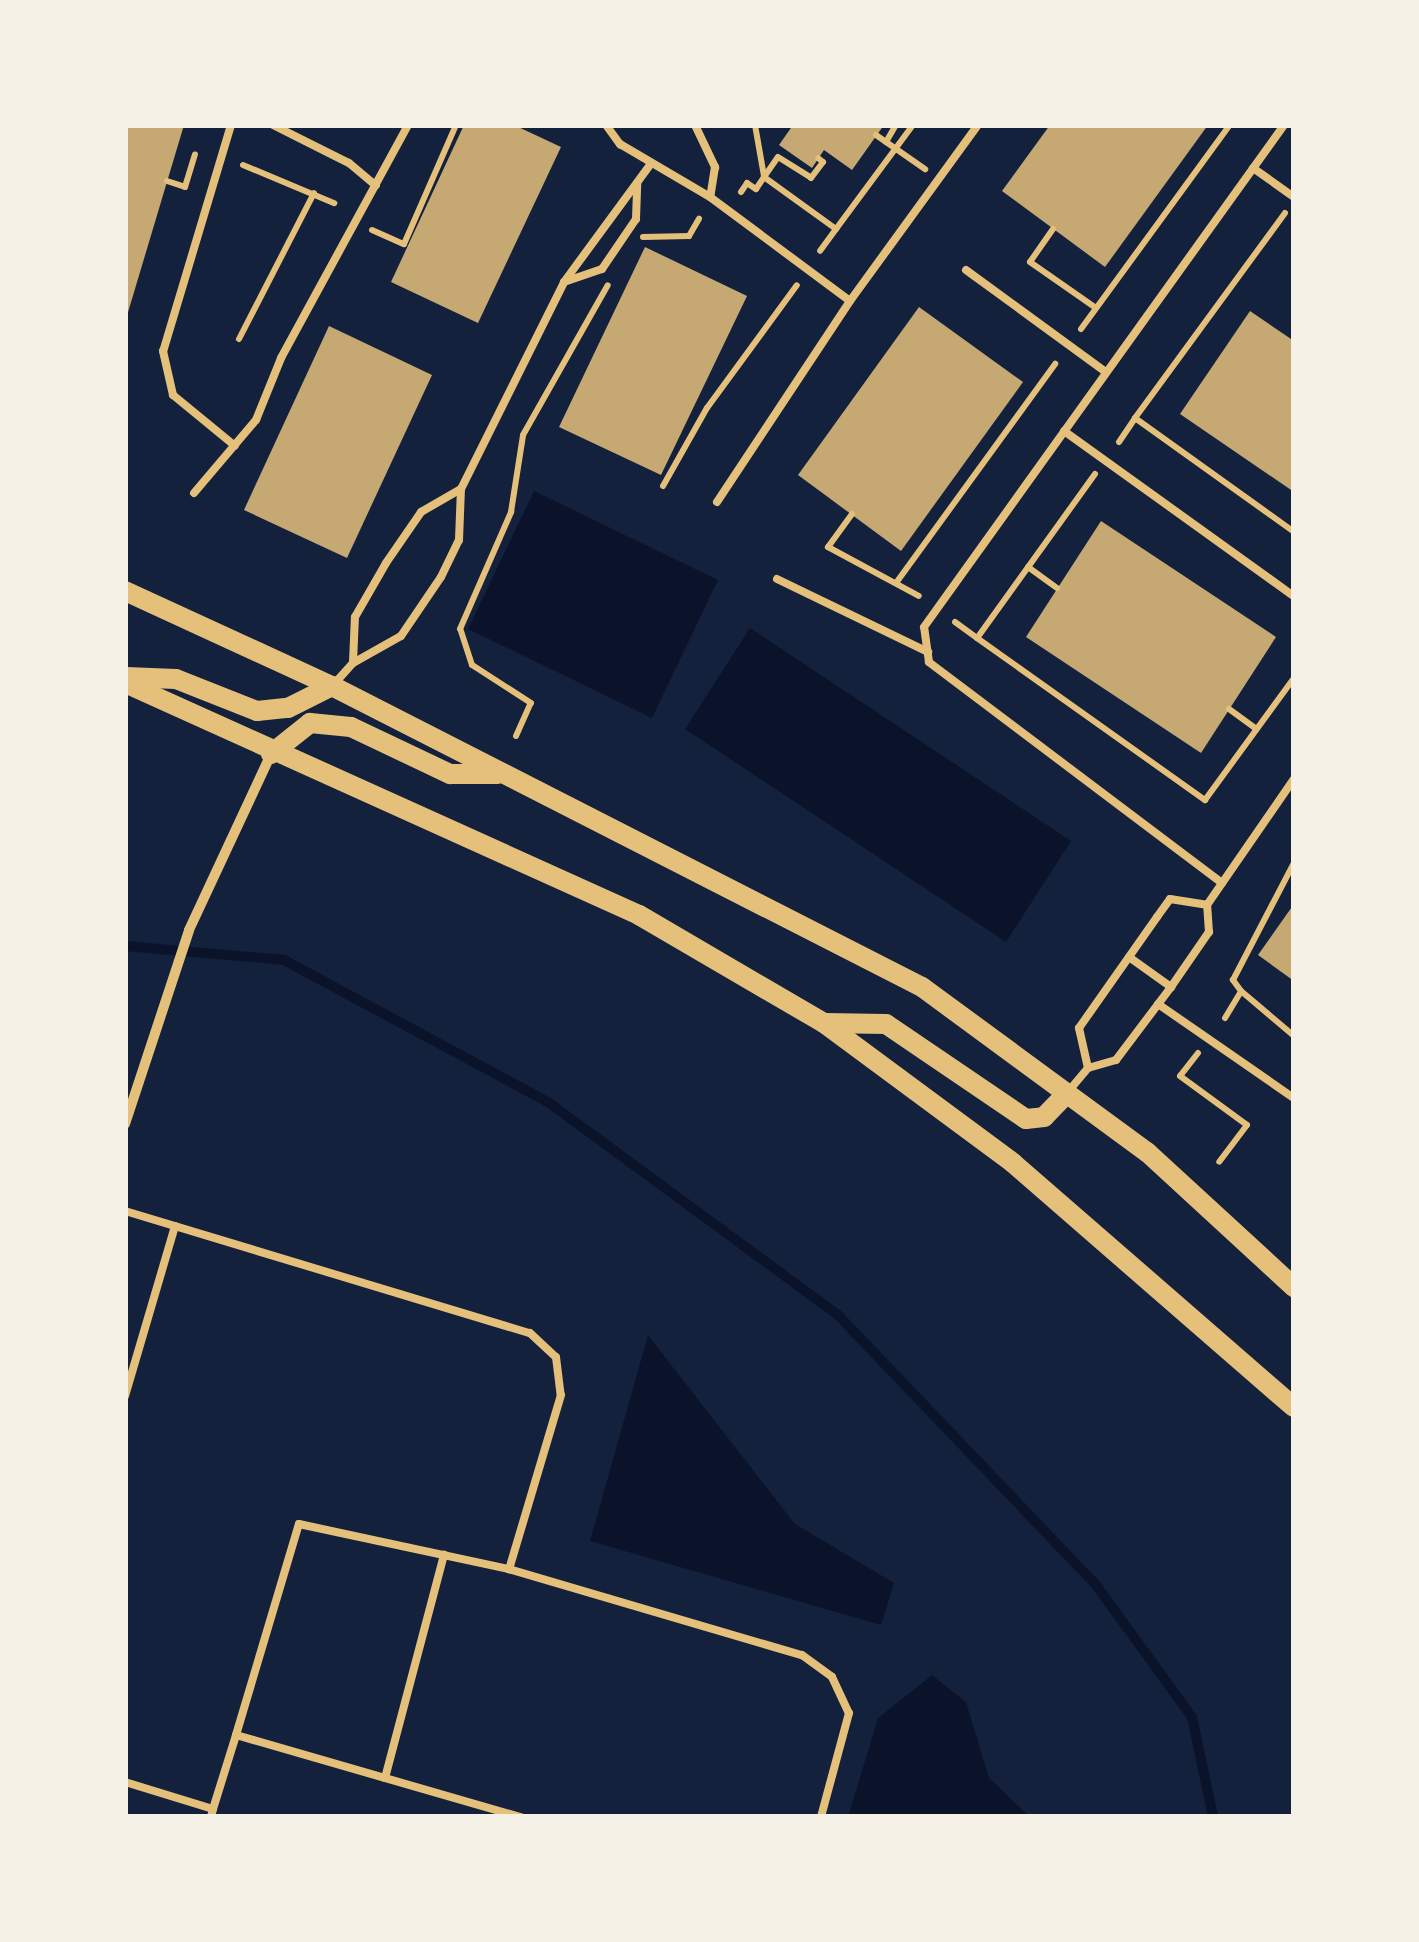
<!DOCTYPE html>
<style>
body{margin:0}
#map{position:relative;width:1419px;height:1942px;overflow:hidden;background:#14213d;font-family:Arial,sans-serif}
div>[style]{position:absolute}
.water>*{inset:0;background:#0b132b}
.stream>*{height:10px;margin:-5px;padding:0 5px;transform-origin:5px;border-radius:5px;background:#0b132b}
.building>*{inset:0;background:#c6a872}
.path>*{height:6px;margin:-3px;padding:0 3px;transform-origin:3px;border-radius:3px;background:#e5c07b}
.service>*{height:8px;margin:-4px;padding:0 4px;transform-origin:4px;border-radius:4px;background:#e5c07b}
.minor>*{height:10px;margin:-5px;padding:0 5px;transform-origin:5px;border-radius:5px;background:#e5c07b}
.secondary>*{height:20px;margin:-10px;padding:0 10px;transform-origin:10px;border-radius:10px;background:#e5c07b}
span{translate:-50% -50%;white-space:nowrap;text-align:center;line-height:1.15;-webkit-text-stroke:8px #f6f1e7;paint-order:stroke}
.frame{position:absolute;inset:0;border:128px solid #f6f1e7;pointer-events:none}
</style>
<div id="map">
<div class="water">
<i style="clip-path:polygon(534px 491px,718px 580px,652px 718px,468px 629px)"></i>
<i style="clip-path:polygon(750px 628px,1071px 841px,1006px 942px,685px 729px)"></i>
<i style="clip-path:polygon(648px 1335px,795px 1524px,894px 1583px,881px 1625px,590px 1541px)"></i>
<i style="clip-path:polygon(932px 1675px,966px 1702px,989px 1778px,1030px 1817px,848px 1817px,878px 1718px)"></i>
</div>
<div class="stream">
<i style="left:125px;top:946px;width:160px;rotate:5deg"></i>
<i style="left:284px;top:960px;width:300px;rotate:28.3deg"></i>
<i style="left:548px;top:1102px;width:360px;rotate:36.3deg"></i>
<i style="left:838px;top:1315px;width:373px;rotate:46.3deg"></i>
<i style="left:1096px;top:1585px;width:163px;rotate:54deg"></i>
<i style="left:1192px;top:1717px;width:102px;rotate:78.1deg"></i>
</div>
<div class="building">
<i style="clip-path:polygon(125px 125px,184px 125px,126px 319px,125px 319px)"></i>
<i style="clip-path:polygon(464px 125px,514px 125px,561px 147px,478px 323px,391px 282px)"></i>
<i style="clip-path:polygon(793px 125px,884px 125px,852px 170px,824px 150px,812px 168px,779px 145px)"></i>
<i style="clip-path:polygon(1050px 125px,1208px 125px,1105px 267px,1002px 191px)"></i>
<i style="clip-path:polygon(645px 247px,747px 296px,661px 475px,559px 427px)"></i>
<i style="clip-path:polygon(919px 307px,1023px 382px,901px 551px,798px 475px)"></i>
<i style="clip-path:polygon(1250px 311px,1294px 341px,1294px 492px,1180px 414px)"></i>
<i style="clip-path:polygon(329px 326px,432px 375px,347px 558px,244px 510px)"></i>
<i style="clip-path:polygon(1101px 521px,1276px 637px,1201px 753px,1026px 637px)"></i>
<i style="clip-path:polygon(1294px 904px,1294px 981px,1258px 955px)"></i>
</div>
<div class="path">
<i style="left:755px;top:125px;width:52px;rotate:80deg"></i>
<i style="left:876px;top:135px;width:60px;rotate:34.8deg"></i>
<i style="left:886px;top:142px;width:20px;rotate:-60deg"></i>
<i style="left:243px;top:165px;width:99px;rotate:22.7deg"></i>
<i style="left:764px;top:177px;width:24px;rotate:-55deg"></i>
<i style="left:778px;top:157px;width:39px;rotate:32deg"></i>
<i style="left:811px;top:178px;width:20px;rotate:-53deg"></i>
<i style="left:823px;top:162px;width:6px;rotate:-141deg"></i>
<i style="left:167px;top:181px;width:19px;rotate:18deg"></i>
<i style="left:185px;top:187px;width:34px;rotate:-73deg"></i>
<i style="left:741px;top:192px;width:11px;rotate:-56deg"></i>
<i style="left:747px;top:183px;width:11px;rotate:34deg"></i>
<i style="left:756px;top:189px;width:14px;rotate:-56deg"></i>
<i style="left:764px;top:177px;width:89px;rotate:35.8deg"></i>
<i style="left:836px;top:229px;width:27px;rotate:126deg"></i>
<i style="left:836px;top:229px;width:129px;rotate:-53.5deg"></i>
<i style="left:1053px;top:229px;width:40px;rotate:124.9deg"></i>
<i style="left:1030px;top:262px;width:80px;rotate:34.9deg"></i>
<i style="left:372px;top:230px;width:35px;rotate:24deg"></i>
<i style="left:404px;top:244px;width:130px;rotate:-66.4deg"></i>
<i style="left:643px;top:237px;width:46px;rotate:-1.2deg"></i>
<i style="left:689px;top:236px;width:20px;rotate:-60deg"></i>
<i style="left:1081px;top:329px;width:253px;rotate:-53.9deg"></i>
<i style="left:239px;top:339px;width:164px;rotate:-62.8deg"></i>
<i style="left:1135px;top:418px;width:254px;rotate:-53.8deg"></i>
<i style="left:1119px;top:442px;width:29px;rotate:-56deg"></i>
<i style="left:1135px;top:418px;width:196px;rotate:35.6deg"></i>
<i style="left:1095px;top:474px;width:202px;rotate:125.7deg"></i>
<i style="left:977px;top:638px;width:280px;rotate:35.4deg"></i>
<i style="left:1205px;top:800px;width:151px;rotate:-53.9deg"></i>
<i style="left:663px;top:486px;width:90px;rotate:-60.6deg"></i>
<i style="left:707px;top:408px;width:152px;rotate:-53.8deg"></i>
<i style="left:852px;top:514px;width:41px;rotate:126deg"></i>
<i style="left:828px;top:547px;width:103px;rotate:28.3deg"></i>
<i style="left:1028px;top:567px;width:36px;rotate:36deg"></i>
<i style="left:896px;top:583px;width:271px;rotate:-54deg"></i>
<i style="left:955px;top:622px;width:27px;rotate:36deg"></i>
<i style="left:1229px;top:709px;width:34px;rotate:36deg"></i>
<i style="left:516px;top:736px;width:36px;rotate:-66deg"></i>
<i style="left:531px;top:703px;width:70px;rotate:-147.2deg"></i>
<i style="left:472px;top:665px;width:38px;rotate:-108deg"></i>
<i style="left:460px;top:629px;width:128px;rotate:-66.4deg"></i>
<i style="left:511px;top:512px;width:78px;rotate:-81.1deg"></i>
<i style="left:523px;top:435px;width:172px;rotate:-60.5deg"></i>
<i style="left:1241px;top:991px;width:70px;rotate:40.3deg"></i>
<i style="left:1225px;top:1018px;width:31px;rotate:-59deg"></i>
<i style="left:1241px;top:991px;width:14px;rotate:-126deg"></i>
<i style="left:1233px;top:980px;width:132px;rotate:-62.5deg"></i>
<i style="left:1198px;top:1053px;width:29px;rotate:128deg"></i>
<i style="left:1180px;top:1076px;width:83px;rotate:36.2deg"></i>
<i style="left:1247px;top:1125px;width:46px;rotate:127.1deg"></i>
</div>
<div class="service">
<i style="left:231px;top:125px;width:236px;rotate:106.7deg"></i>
<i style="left:163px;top:351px;width:45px;rotate:77.2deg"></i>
<i style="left:173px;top:395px;width:80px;rotate:39.4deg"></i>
<i style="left:273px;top:125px;width:85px;rotate:26.6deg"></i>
<i style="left:349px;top:163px;width:35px;rotate:40deg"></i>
<i style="left:606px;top:125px;width:24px;rotate:54deg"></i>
<i style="left:620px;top:144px;width:104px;rotate:30.5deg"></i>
<i style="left:710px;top:197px;width:174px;rotate:36.6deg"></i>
<i style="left:850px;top:301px;width:218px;rotate:-54deg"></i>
<i style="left:695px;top:125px;width:47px;rotate:64.5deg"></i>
<i style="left:715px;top:167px;width:30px;rotate:99deg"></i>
<i style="left:1253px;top:168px;width:50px;rotate:35.3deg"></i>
<i style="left:966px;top:270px;width:173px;rotate:36.1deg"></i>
<i style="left:564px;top:282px;width:40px;rotate:-18.9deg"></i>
<i style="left:602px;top:269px;width:60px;rotate:-55.8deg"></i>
<i style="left:636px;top:219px;width:36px;rotate:-88deg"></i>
<i style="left:1064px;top:431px;width:283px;rotate:35.7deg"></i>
<i style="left:194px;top:493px;width:96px;rotate:-49.7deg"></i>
<i style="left:256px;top:420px;width:67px;rotate:-68deg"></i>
<i style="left:281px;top:358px;width:265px;rotate:-61.4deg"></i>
<i style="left:717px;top:502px;width:241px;rotate:-56.5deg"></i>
<i style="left:777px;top:579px;width:168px;rotate:25.8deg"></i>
<i style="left:353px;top:662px;width:45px;rotate:-87.5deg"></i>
<i style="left:355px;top:617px;width:62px;rotate:-60.1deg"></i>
<i style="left:386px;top:563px;width:62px;rotate:-55.5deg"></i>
<i style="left:421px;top:512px;width:46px;rotate:-29.9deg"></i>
<i style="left:335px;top:683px;width:27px;rotate:-48deg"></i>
<i style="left:353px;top:663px;width:55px;rotate:-29.4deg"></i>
<i style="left:401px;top:636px;width:71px;rotate:-55.9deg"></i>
<i style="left:441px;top:577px;width:41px;rotate:-64.1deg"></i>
<i style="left:459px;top:540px;width:51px;rotate:-87.8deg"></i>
<i style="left:461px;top:489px;width:231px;rotate:-63.5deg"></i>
<i style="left:564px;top:282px;width:145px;rotate:-53.7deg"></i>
<i style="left:1222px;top:883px;width:367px;rotate:-143deg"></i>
<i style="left:929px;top:662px;width:35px;rotate:-98deg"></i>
<i style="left:924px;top:627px;width:618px;rotate:-54.35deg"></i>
<i style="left:1129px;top:957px;width:52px;rotate:35.5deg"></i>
<i style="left:1158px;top:1004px;width:165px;rotate:34.7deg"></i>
<i style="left:1088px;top:1068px;width:41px;rotate:-102.7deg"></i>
<i style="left:1079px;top:1028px;width:136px;rotate:-54.9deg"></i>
<i style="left:1157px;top:917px;width:22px;rotate:-54deg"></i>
<i style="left:1170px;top:899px;width:37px;rotate:9deg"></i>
<i style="left:1067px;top:1093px;width:33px;rotate:-50deg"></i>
<i style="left:1088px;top:1068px;width:29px;rotate:-16deg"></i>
<i style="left:1116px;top:1060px;width:91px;rotate:-53deg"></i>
<i style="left:1171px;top:987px;width:67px;rotate:-55.4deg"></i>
<i style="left:1209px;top:932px;width:27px;rotate:-94deg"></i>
<i style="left:1207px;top:905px;width:153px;rotate:-55.4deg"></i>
<i style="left:125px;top:1211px;width:423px;rotate:16.8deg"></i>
<i style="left:530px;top:1333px;width:35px;rotate:43deg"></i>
<i style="left:556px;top:1357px;width:38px;rotate:83deg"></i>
<i style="left:561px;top:1395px;width:182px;rotate:106.6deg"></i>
<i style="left:509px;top:1569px;width:305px;rotate:16.4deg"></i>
<i style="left:802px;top:1655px;width:37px;rotate:36deg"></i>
<i style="left:832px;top:1677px;width:40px;rotate:65deg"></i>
<i style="left:849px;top:1713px;width:108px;rotate:105.1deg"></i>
<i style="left:125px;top:1396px;width:177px;rotate:-73.6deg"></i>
<i style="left:236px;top:1735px;width:220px;rotate:-73.4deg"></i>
<i style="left:299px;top:1524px;width:215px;rotate:12.1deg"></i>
<i style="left:385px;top:1778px;width:231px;rotate:-75.2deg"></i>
<i style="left:125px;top:1782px;width:92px;rotate:17.1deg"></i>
<i style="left:213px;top:1809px;width:8px;rotate:104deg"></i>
<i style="left:213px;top:1809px;width:77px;rotate:-72.7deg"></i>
<i style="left:236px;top:1735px;width:297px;rotate:16.1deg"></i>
</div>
<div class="minor">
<i style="left:125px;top:1124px;width:204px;rotate:-71.7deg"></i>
<i style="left:189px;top:930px;width:194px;rotate:-65deg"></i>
</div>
<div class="secondary">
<i style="left:125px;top:591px;width:228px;rotate:24.7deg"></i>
<i style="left:332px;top:686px;width:662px;rotate:27.03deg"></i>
<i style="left:922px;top:987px;width:279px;rotate:36.3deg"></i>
<i style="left:1147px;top:1152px;width:200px;rotate:42.6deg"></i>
<i style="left:126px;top:677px;width:50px;rotate:2.3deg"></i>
<i style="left:176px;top:679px;width:87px;rotate:21.6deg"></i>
<i style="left:257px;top:711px;width:31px;rotate:-6deg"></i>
<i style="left:288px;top:708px;width:49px;rotate:-26.6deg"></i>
<i style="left:125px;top:683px;width:564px;rotate:24.29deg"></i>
<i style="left:639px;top:915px;width:214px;rotate:30.3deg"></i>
<i style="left:824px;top:1023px;width:235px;rotate:36.5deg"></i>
<i style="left:1013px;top:1163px;width:372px;rotate:41deg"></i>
<i style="left:271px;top:754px;width:50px;rotate:-38.5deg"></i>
<i style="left:310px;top:723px;width:41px;rotate:5.6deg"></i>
<i style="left:351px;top:727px;width:110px;rotate:25.4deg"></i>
<i style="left:450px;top:774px;width:48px"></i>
<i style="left:824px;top:1023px;width:62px;rotate:0.9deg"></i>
<i style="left:886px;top:1024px;width:169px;rotate:34.2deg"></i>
<i style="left:1026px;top:1119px;width:18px;rotate:-6deg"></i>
<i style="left:1044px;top:1117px;width:33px;rotate:-46deg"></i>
</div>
<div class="frame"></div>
</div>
